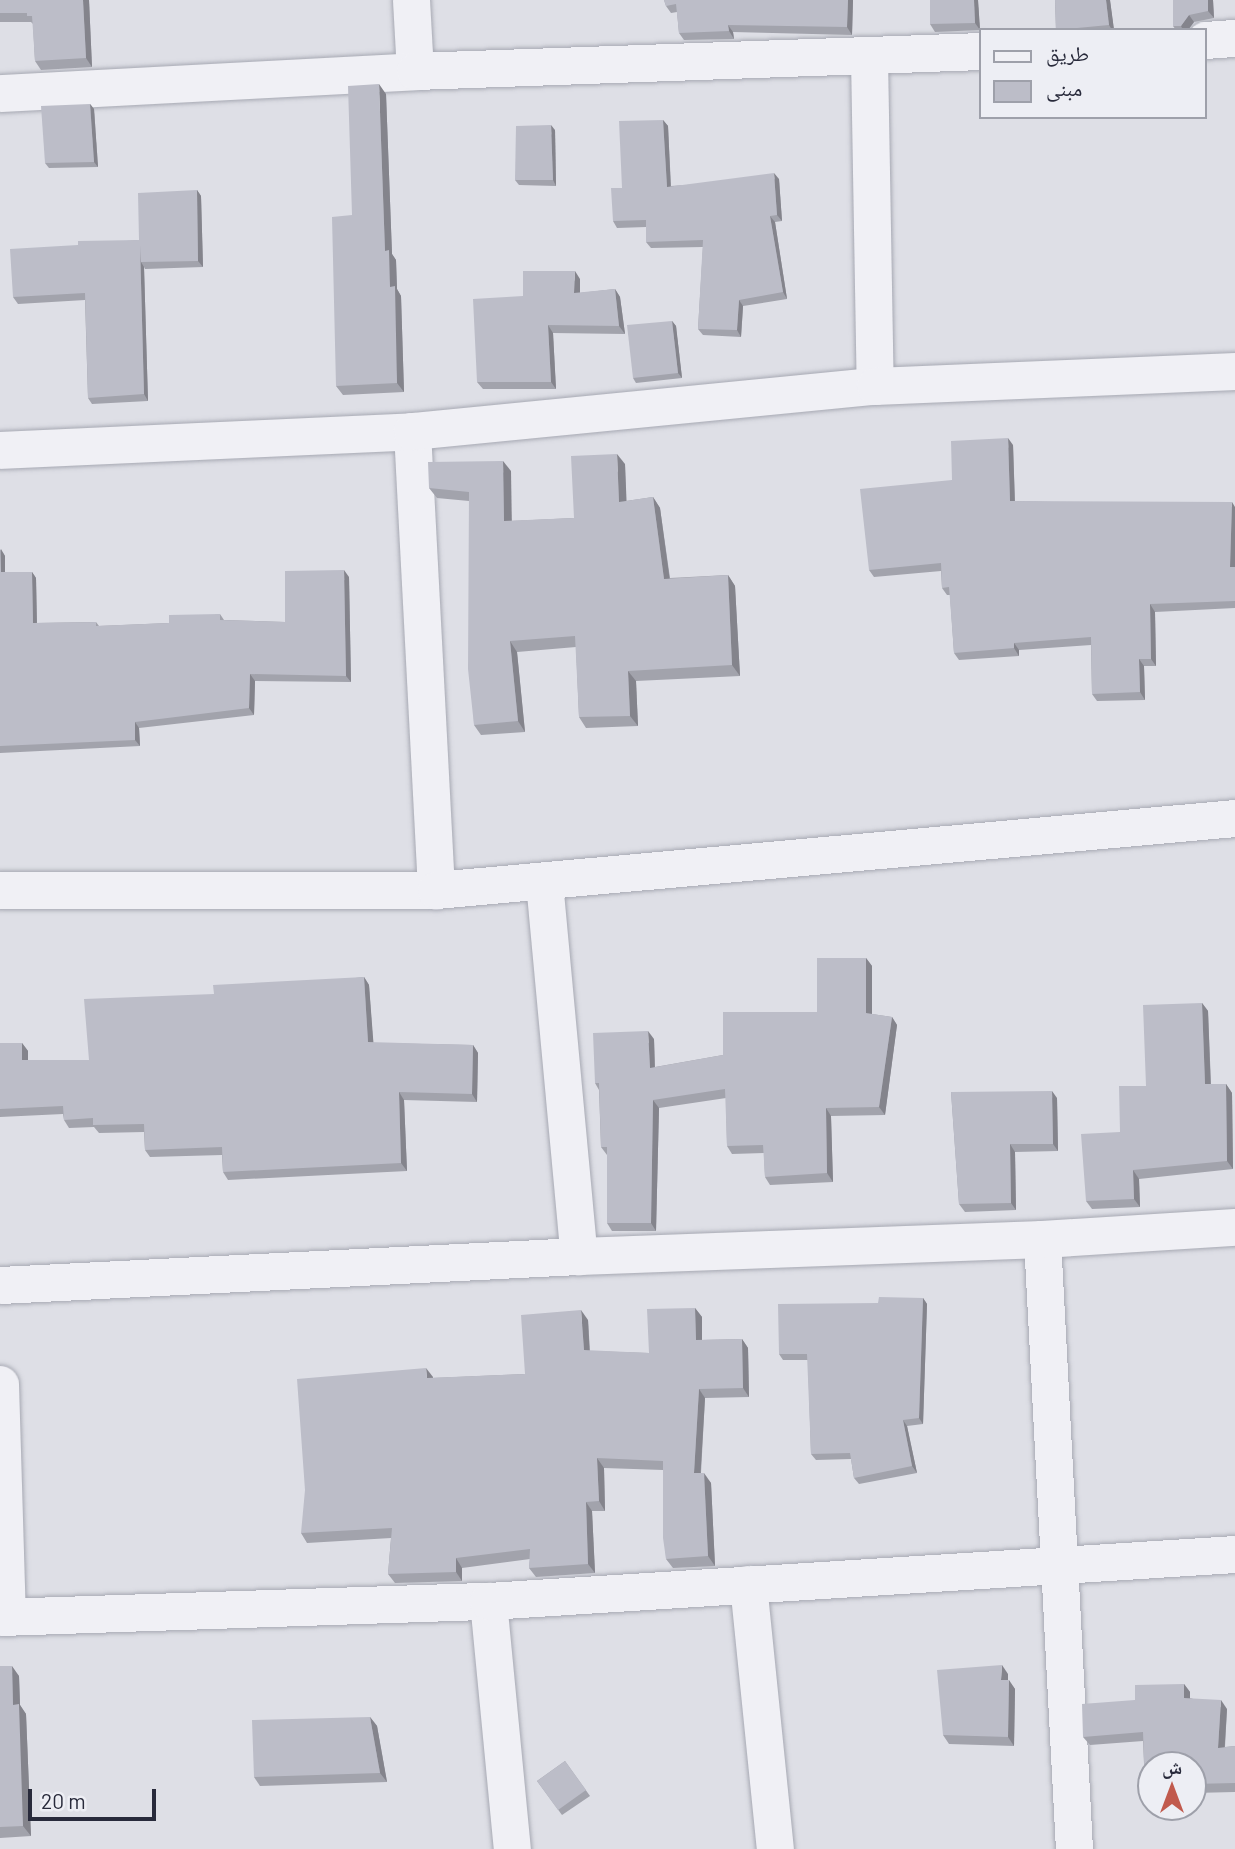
<!DOCTYPE html>
<meta charset="utf-8">
<style>
body{margin:0}
#map{position:relative;width:1235px;height:1849px;overflow:hidden;background:#dedfe6;font-family:Barlow,"Noto Naskh Arabic",sans-serif}
div>[style]{position:absolute}
.roads{filter:drop-shadow(0 0 2px #a7a9b3) drop-shadow(0 0 2px #a7a9b3)}
.minor>*{height:37px;margin:-18.5px;padding:0 18.5px;transform-origin:18.5px;border-radius:18.5px;background:#f0f0f5}
.wall>*{inset:0;background:#a2a3ac}
.shaded-wall>*{inset:0;background:#84848c}
.building>*{inset:0;background:#bcbdc8}
span{translate:-50% -50%;white-space:nowrap;text-align:center;line-height:1.15;-webkit-text-stroke:6px #edeef4;paint-order:stroke}
.legend{position:absolute;left:979px;top:28px;width:228px;height:91px;box-sizing:border-box;background:#edeef4;border:2px solid #9ea0aa;margin:0;padding:9px 12px;list-style:none;font-size:21px;color:#282a3b}
.legend li{display:flex;align-items:center;gap:14px;height:35px}
.legend b{width:35px;border:2px solid #9ea0aa}
.north{position:absolute;left:1137px;top:1751px;width:70px;height:70px;box-sizing:border-box;background:#edeef4;border:2px solid #9ea0aa;border-radius:50%;rotate:0deg;font-size:19px;font-weight:700;line-height:28px;text-align:center;color:#282a3b}
.north::after{content:'';display:block;margin:auto;width:24px;height:32px;background:#c15a4d;clip-path:polygon(50% 0,100% 100%,50% 72%,0 100%)}
.scale{position:absolute;left:28px;top:1789px;width:128px;height:32px;box-sizing:border-box;border:4px solid #282a3b;border-top:0;padding-left:9px;font-size:21px;line-height:24px;white-space:nowrap;color:#282a3b;-webkit-text-stroke:5px #edeef4;paint-order:stroke}
</style>
<div id="map">
<div class="roads">
<div class="minor">
<i style="left:411px;top:0;width:71px;rotate:86.8deg"></i>
<i style="left:1205px;top:40px;width:30px;rotate:-4deg"></i>
<i style="left:869px;top:57px;width:329px;rotate:89deg"></i>
<i style="left:0;top:93px;width:416px;rotate:-3deg"></i>
<i style="left:415px;top:71px;width:566px;rotate:-2.02deg"></i>
<i style="left:412px;top:431px;width:460px;rotate:87deg"></i>
<i style="left:0;top:450px;width:412px;rotate:-2.6deg"></i>
<i style="left:412px;top:431px;width:465px;rotate:-5.6deg"></i>
<i style="left:875px;top:386px;width:360px;rotate:-2.4deg"></i>
<i style="left:544px;top:882px;width:376px;rotate:84.7deg"></i>
<i style="left:0;top:890px;width:436px"></i>
<i style="left:436px;top:890px;width:802px;rotate:-5.15deg"></i>
<i style="left:1042px;top:1239px;width:611px;rotate:87deg"></i>
<i style="left:0;top:1285px;width:580px;rotate:-2.87deg"></i>
<i style="left:579px;top:1256px;width:463px;rotate:-2.1deg"></i>
<i style="left:1042px;top:1239px;width:193px;rotate:-3.6deg"></i>
<i style="left:0;top:1384px;width:232px;rotate:88.3deg"></i>
<i style="left:748px;top:1584px;width:266px;rotate:84.2deg"></i>
<i style="left:488px;top:1601px;width:249px;rotate:84.5deg"></i>
<i style="left:0;top:1617px;width:488px;rotate:-1.9deg"></i>
<i style="left:488px;top:1601px;width:748px;rotate:-3.6deg"></i>
</div>
</div>
<div class="wall">
<i style="clip-path:polygon(0 0,89px 0,92px 67px,41px 70px,35px 61px,33px 24px,31px 22px,0 22px)"></i>
<i style="clip-path:polygon(664px 0,853px 0,852px 35px,733px 32px,734px 39px,684px 40px,679px 33px,677px 12px,671px 13px,666px 6px)"></i>
<i style="clip-path:polygon(930px 0,978px 0,980px 30px,935px 32px,930px 24px)"></i>
<i style="clip-path:polygon(1055px 0,1110px 0,1114px 30px,1056px 30px)"></i>
<i style="clip-path:polygon(1173px 0,1213px 0,1214px 18px,1194px 22px,1188px 30px,1176px 30px,1173px 26px)"></i>
<i style="clip-path:polygon(386px 94px,392px 254px,396px 260px,397px 289px,401px 296px,404px 392px,343px 395px,336px 386px,352px 215px)"></i>
<i style="clip-path:polygon(90px 104px,94px 109px,98px 167px,49px 168px,45px 163px)"></i>
<i style="clip-path:polygon(663px 120px,668px 126px,671px 186px,779px 179px,782px 221px,775px 222px,787px 299px,743px 306px,741px 337px,703px 335px,698px 329px,703px 247px,651px 248px,646px 242px,646px 227px,617px 228px,613px 221px,622px 188px)"></i>
<i style="clip-path:polygon(555px 130px,556px 186px,519px 185px,515px 180px)"></i>
<i style="clip-path:polygon(197px 190px,201px 196px,203px 267px,145px 269px,144px 267px,148px 401px,92px 404px,88px 398px,85px 300px,18px 304px,13px 297px,78px 245px,139px 240px)"></i>
<i style="clip-path:polygon(580px 279px,580px 293px,615px 289px,620px 297px,625px 334px,553px 333px,556px 389px,483px 389px,477px 382px,523px 296px)"></i>
<i style="clip-path:polygon(672px 321px,676px 326px,682px 378px,636px 383px,633px 378px)"></i>
<i style="clip-path:polygon(1013px 445px,1015px 501px,1235px 507px,1235px 608px,1155px 612px,1156px 666px,1144px 666px,1145px 700px,1097px 701px,1092px 694px,1091px 645px,1019px 650px,1019px 656px,959px 660px,954px 653px,950px 595px,947px 595px,942px 588px,941px 571px,874px 577px,869px 570px,952px 480px)"></i>
<i style="clip-path:polygon(625px 464px,626px 501px,653px 497px,660px 508px,670px 578px,728px 575px,735px 586px,740px 676px,636px 681px,638px 726px,586px 728px,579px 717px,576px 647px,517px 652px,525px 732px,481px 735px,474px 725px,469px 501px,437px 498px,429px 488px,511px 471px,511px 521px,574px 518px)"></i>
<i style="clip-path:polygon(0 549px,5px 556px,5px 572px,32px 572px,36px 578px,37px 623px,96px 622px,99px 626px,169px 623px,220px 614px,224px 620px,285px 622px,349px 577px,351px 682px,255px 681px,254px 715px,139px 728px,140px 746px,0 753px)"></i>
<i style="clip-path:polygon(866px 958px,872px 966px,872px 1014px,892px 1017px,897px 1025px,885px 1115px,831px 1116px,833px 1182px,770px 1185px,765px 1177px,764px 1153px,732px 1154px,727px 1146px,726px 1098px,659px 1108px,656px 1231px,612px 1231px,607px 1223px,607px 1155px,601px 1147px,599px 1090px,595px 1083px,654px 1039px,655px 1067px,723px 1055px,817px 1012px)"></i>
<i style="clip-path:polygon(364px 977px,369px 985px,373px 1043px,473px 1045px,478px 1053px,477px 1102px,404px 1100px,407px 1171px,228px 1180px,223px 1172px,222px 1155px,150px 1157px,145px 1150px,144px 1132px,99px 1133px,94px 1127px,69px 1128px,64px 1120px,63px 1114px,0 1117px,0 1043px,22px 1043px,28px 1051px,28px 1060px,89px 1060px,214px 994px)"></i>
<i style="clip-path:polygon(1202px 1003px,1208px 1011px,1211px 1084px,1226px 1084px,1232px 1093px,1233px 1169px,1139px 1179px,1140px 1207px,1092px 1209px,1086px 1201px,1120px 1132px,1146px 1086px)"></i>
<i style="clip-path:polygon(951px 1092px,1057px 1098px,1058px 1151px,1015px 1152px,1016px 1210px,965px 1212px,959px 1204px)"></i>
<i style="clip-path:polygon(923px 1298px,927px 1304px,923px 1424px,907px 1426px,917px 1473px,859px 1484px,854px 1478px,851px 1459px,816px 1460px,811px 1454px,808px 1360px,783px 1360px,779px 1354px,878px 1303px)"></i>
<i style="clip-path:polygon(695px 1308px,702px 1317px,702px 1340px,742px 1339px,748px 1348px,749px 1397px,705px 1398px,701px 1473px,711px 1483px,715px 1566px,673px 1568px,666px 1559px,663px 1470px,604px 1468px,605px 1511px,592px 1511px,595px 1573px,536px 1577px,529px 1568px,530px 1559px,462px 1568px,462px 1581px,395px 1583px,388px 1574px,391px 1538px,307px 1543px,301px 1533px,433px 1378px,525px 1374px,588px 1320px,590px 1351px,649px 1353px)"></i>
<i style="clip-path:polygon(0 1666px,19px 1676px,20px 1705px,26px 1714px,31px 1836px,0 1838px)"></i>
<i style="clip-path:polygon(1008px 1674px,1008px 1680px,1015px 1689px,1014px 1746px,949px 1744px,943px 1735px)"></i>
<i style="clip-path:polygon(1184px 1684px,1190px 1692px,1190px 1698px,1227px 1709px,1225px 1747px,1235px 1746px,1235px 1792px,1193px 1793px,1193px 1765px,1151px 1765px,1151px 1794px,1145px 1786px,1143px 1741px,1090px 1745px,1083px 1737px,1135px 1700px)"></i>
<i style="clip-path:polygon(370px 1717px,377px 1726px,387px 1782px,260px 1786px,254px 1777px)"></i>
<i style="clip-path:polygon(565px 1761px,590px 1796px,562px 1815px,537px 1781px)"></i>
</div>
<div class="shaded-wall">
<i style="clip-path:polygon(83px 0,89px 0,92px 67px,86px 58px)"></i>
<i style="clip-path:polygon(848px 0,853px 0,852px 35px,847px 27px)"></i>
<i style="clip-path:polygon(974px 0,978px 0,980px 30px,975px 23px)"></i>
<i style="clip-path:polygon(1106px 0,1110px 0,1114px 30px,1112px 30px,1109px 25px)"></i>
<i style="clip-path:polygon(1208px 0,1213px 0,1214px 18px,1208px 11px)"></i>
<i style="clip-path:polygon(1189px 15px,1194px 22px,1188px 30px,1183px 30px,1181px 26px)"></i>
<i style="clip-path:polygon(728px 25px,733px 32px,734px 39px,729px 31px)"></i>
<i style="clip-path:polygon(379px 84px,386px 94px,392px 254px,396px 260px,397px 289px,401px 296px,404px 392px,397px 383px,390px 287px,385px 251px)"></i>
<i style="clip-path:polygon(90px 104px,94px 109px,98px 167px,94px 162px)"></i>
<i style="clip-path:polygon(663px 120px,668px 126px,671px 193px,667px 187px)"></i>
<i style="clip-path:polygon(551px 125px,555px 130px,556px 186px,553px 180px)"></i>
<i style="clip-path:polygon(774px 173px,779px 179px,782px 221px,777px 215px)"></i>
<i style="clip-path:polygon(197px 190px,201px 196px,203px 267px,198px 261px)"></i>
<i style="clip-path:polygon(770px 216px,775px 222px,787px 299px,783px 292px)"></i>
<i style="clip-path:polygon(140px 245px,141px 262px,144px 267px,148px 401px,144px 394px)"></i>
<i style="clip-path:polygon(575px 271px,580px 279px,580px 301px,574px 293px)"></i>
<i style="clip-path:polygon(615px 289px,620px 297px,625px 334px,619px 326px)"></i>
<i style="clip-path:polygon(739px 300px,743px 306px,741px 337px,737px 330px)"></i>
<i style="clip-path:polygon(672px 321px,676px 326px,682px 378px,678px 373px)"></i>
<i style="clip-path:polygon(548px 325px,553px 333px,556px 389px,551px 382px)"></i>
<i style="clip-path:polygon(1008px 438px,1013px 445px,1015px 508px,1010px 501px)"></i>
<i style="clip-path:polygon(617px 454px,625px 464px,627px 512px,619px 502px)"></i>
<i style="clip-path:polygon(503px 461px,511px 471px,512px 532px,504px 521px)"></i>
<i style="clip-path:polygon(653px 497px,660px 508px,671px 589px,664px 579px)"></i>
<i style="clip-path:polygon(1232px 502px,1235px 507px,1235px 574px,1230px 567px)"></i>
<i style="clip-path:polygon(1px 549px,5px 556px,5px 579px,1px 572px)"></i>
<i style="clip-path:polygon(344px 570px,349px 577px,351px 682px,346px 676px)"></i>
<i style="clip-path:polygon(32px 572px,36px 578px,37px 630px,33px 623px)"></i>
<i style="clip-path:polygon(728px 575px,735px 586px,740px 676px,732px 665px)"></i>
<i style="clip-path:polygon(1150px 604px,1155px 612px,1156px 666px,1151px 659px)"></i>
<i style="clip-path:polygon(510px 641px,517px 652px,525px 732px,518px 721px)"></i>
<i style="clip-path:polygon(1014px 643px,1019px 650px,1019px 656px,1014px 648px)"></i>
<i style="clip-path:polygon(1139px 659px,1144px 666px,1145px 700px,1140px 692px)"></i>
<i style="clip-path:polygon(628px 671px,636px 681px,638px 726px,630px 716px)"></i>
<i style="clip-path:polygon(250px 674px,255px 681px,254px 715px,249px 708px)"></i>
<i style="clip-path:polygon(135px 722px,139px 728px,140px 746px,135px 740px)"></i>
<i style="clip-path:polygon(866px 958px,872px 966px,872px 1021px,866px 1013px)"></i>
<i style="clip-path:polygon(364px 977px,369px 985px,374px 1050px,368px 1042px)"></i>
<i style="clip-path:polygon(1202px 1003px,1208px 1011px,1211px 1093px,1205px 1084px)"></i>
<i style="clip-path:polygon(892px 1017px,897px 1025px,885px 1115px,879px 1107px)"></i>
<i style="clip-path:polygon(648px 1031px,654px 1039px,655px 1076px,650px 1068px)"></i>
<i style="clip-path:polygon(22px 1043px,28px 1051px,28px 1068px,22px 1060px)"></i>
<i style="clip-path:polygon(473px 1045px,478px 1053px,477px 1102px,472px 1094px)"></i>
<i style="clip-path:polygon(1226px 1084px,1232px 1093px,1233px 1169px,1227px 1161px)"></i>
<i style="clip-path:polygon(1052px 1091px,1057px 1098px,1058px 1151px,1053px 1144px)"></i>
<i style="clip-path:polygon(399px 1092px,404px 1100px,407px 1171px,401px 1163px)"></i>
<i style="clip-path:polygon(653px 1100px,659px 1108px,656px 1231px,651px 1223px)"></i>
<i style="clip-path:polygon(826px 1108px,831px 1116px,833px 1182px,827px 1173px)"></i>
<i style="clip-path:polygon(1010px 1144px,1015px 1152px,1016px 1210px,1011px 1203px)"></i>
<i style="clip-path:polygon(1133px 1170px,1139px 1179px,1140px 1207px,1134px 1199px)"></i>
<i style="clip-path:polygon(923px 1298px,927px 1304px,923px 1424px,919px 1418px)"></i>
<i style="clip-path:polygon(695px 1308px,702px 1317px,702px 1349px,696px 1340px)"></i>
<i style="clip-path:polygon(581px 1310px,588px 1320px,590px 1360px,584px 1350px)"></i>
<i style="clip-path:polygon(742px 1339px,748px 1348px,749px 1397px,743px 1388px)"></i>
<i style="clip-path:polygon(426px 1368px,433px 1377px,433px 1387px,427px 1378px)"></i>
<i style="clip-path:polygon(699px 1389px,705px 1398px,700px 1482px,694px 1473px)"></i>
<i style="clip-path:polygon(903px 1420px,907px 1426px,917px 1473px,912px 1466px)"></i>
<i style="clip-path:polygon(597px 1458px,604px 1468px,605px 1511px,599px 1501px)"></i>
<i style="clip-path:polygon(704px 1473px,711px 1483px,715px 1566px,708px 1556px)"></i>
<i style="clip-path:polygon(586px 1502px,592px 1511px,595px 1573px,588px 1564px)"></i>
<i style="clip-path:polygon(456px 1558px,462px 1568px,462px 1581px,456px 1572px)"></i>
<i style="clip-path:polygon(1002px 1665px,1008px 1674px,1008px 1689px,1001px 1680px)"></i>
<i style="clip-path:polygon(12px 1666px,19px 1676px,20px 1705px,26px 1714px,31px 1836px,23px 1826px,13px 1705px)"></i>
<i style="clip-path:polygon(1009px 1680px,1015px 1689px,1014px 1746px,1008px 1737px)"></i>
<i style="clip-path:polygon(1184px 1684px,1190px 1692px,1190px 1707px,1184px 1698px)"></i>
<i style="clip-path:polygon(1221px 1700px,1227px 1709px,1224px 1757px,1218px 1748px)"></i>
<i style="clip-path:polygon(370px 1717px,377px 1726px,387px 1782px,380px 1773px)"></i>
</div>
<div class="building">
<i style="clip-path:polygon(0 0,83px 0,86px 58px,35px 61px,32px 16px,27px 16px,27px 13px,0 13px)"></i>
<i style="clip-path:polygon(664px 0,848px 0,847px 27px,728px 25px,729px 31px,679px 33px,676px 4px,666px 6px)"></i>
<i style="clip-path:polygon(930px 0,974px 0,975px 23px,930px 24px)"></i>
<i style="clip-path:polygon(1055px 0,1106px 0,1109px 25px,1056px 30px)"></i>
<i style="clip-path:polygon(1173px 0,1208px 0,1208px 11px,1189px 15px,1181px 26px,1173px 26px)"></i>
<i style="clip-path:polygon(379px 84px,385px 251px,389px 250px,390px 287px,395px 286px,397px 383px,336px 386px,332px 217px,352px 215px,348px 86px)"></i>
<i style="clip-path:polygon(90px 104px,94px 162px,45px 163px,41px 106px)"></i>
<i style="clip-path:polygon(663px 120px,667px 187px,774px 173px,777px 215px,770px 216px,783px 292px,739px 300px,737px 330px,698px 329px,703px 240px,646px 242px,646px 220px,613px 221px,611px 188px,622px 188px,619px 121px)"></i>
<i style="clip-path:polygon(551px 125px,553px 180px,515px 180px,516px 126px)"></i>
<i style="clip-path:polygon(197px 190px,198px 261px,141px 262px,140px 245px,144px 394px,88px 398px,85px 293px,13px 297px,10px 249px,78px 245px,78px 241px,139px 240px,138px 193px)"></i>
<i style="clip-path:polygon(523px 271px,575px 271px,574px 293px,615px 289px,619px 326px,548px 325px,551px 382px,477px 382px,473px 299px,523px 296px)"></i>
<i style="clip-path:polygon(672px 321px,678px 373px,633px 378px,627px 325px)"></i>
<i style="clip-path:polygon(1008px 438px,1010px 501px,1232px 502px,1230px 567px,1235px 567px,1235px 601px,1150px 604px,1151px 659px,1139px 659px,1140px 692px,1092px 694px,1091px 637px,1014px 643px,1014px 648px,954px 653px,949px 587px,942px 588px,941px 563px,869px 570px,860px 489px,952px 480px,951px 441px)"></i>
<i style="clip-path:polygon(617px 454px,619px 502px,653px 497px,664px 579px,728px 575px,732px 665px,628px 671px,630px 716px,579px 717px,575px 636px,510px 641px,518px 721px,474px 725px,468px 669px,469px 492px,429px 488px,428px 462px,503px 461px,504px 521px,574px 518px,571px 456px)"></i>
<i style="clip-path:polygon(0 549px,1px 572px,32px 572px,33px 623px,96px 622px,96px 626px,169px 623px,169px 615px,220px 614px,220px 620px,285px 622px,285px 571px,344px 570px,346px 676px,250px 674px,249px 708px,135px 722px,135px 740px,0 746px)"></i>
<i style="clip-path:polygon(817px 958px,866px 958px,866px 1013px,892px 1017px,879px 1107px,826px 1108px,827px 1173px,765px 1177px,763px 1145px,727px 1146px,725px 1089px,653px 1100px,651px 1223px,607px 1223px,607px 1147px,601px 1147px,599px 1083px,595px 1083px,593px 1033px,648px 1031px,650px 1068px,723px 1055px,723px 1012px,817px 1012px)"></i>
<i style="clip-path:polygon(364px 977px,368px 1042px,473px 1045px,472px 1094px,399px 1092px,401px 1163px,223px 1172px,222px 1147px,145px 1150px,144px 1124px,93px 1125px,93px 1118px,64px 1120px,63px 1106px,0 1109px,0 1043px,22px 1043px,22px 1060px,89px 1060px,84px 999px,214px 994px,213px 985px)"></i>
<i style="clip-path:polygon(1202px 1003px,1205px 1084px,1226px 1084px,1227px 1161px,1133px 1170px,1134px 1199px,1086px 1201px,1081px 1134px,1120px 1132px,1119px 1086px,1146px 1086px,1143px 1005px)"></i>
<i style="clip-path:polygon(1052px 1091px,1053px 1144px,1010px 1144px,1011px 1203px,959px 1204px,951px 1092px)"></i>
<i style="clip-path:polygon(879px 1297px,923px 1298px,919px 1418px,903px 1420px,912px 1466px,854px 1478px,850px 1453px,811px 1454px,807px 1354px,779px 1354px,778px 1304px,878px 1303px)"></i>
<i style="clip-path:polygon(695px 1308px,696px 1340px,742px 1339px,743px 1388px,699px 1389px,694px 1473px,704px 1473px,708px 1556px,666px 1559px,663px 1538px,663px 1461px,597px 1458px,599px 1501px,586px 1502px,588px 1564px,529px 1568px,530px 1549px,456px 1558px,456px 1572px,388px 1574px,392px 1528px,301px 1533px,305px 1490px,297px 1379px,426px 1368px,427px 1378px,525px 1374px,521px 1315px,581px 1310px,584px 1350px,649px 1353px,647px 1309px)"></i>
<i style="clip-path:polygon(1002px 1665px,1001px 1680px,1009px 1680px,1008px 1737px,943px 1735px,937px 1670px)"></i>
<i style="clip-path:polygon(0 1666px,12px 1666px,13px 1705px,19px 1704px,23px 1826px,0 1827px)"></i>
<i style="clip-path:polygon(1184px 1684px,1184px 1698px,1221px 1700px,1218px 1748px,1235px 1746px,1235px 1783px,1193px 1784px,1193px 1765px,1151px 1765px,1151px 1785px,1145px 1786px,1143px 1732px,1083px 1737px,1082px 1704px,1135px 1700px,1135px 1685px)"></i>
<i style="clip-path:polygon(370px 1717px,380px 1773px,254px 1777px,252px 1720px)"></i>
<i style="clip-path:polygon(565px 1761px,586px 1790px,558px 1810px,537px 1781px)"></i>
</div>
<ul class="legend">
<li><b style="height:9px;background:#f0f0f5"></b>طريق</li>
<li><b style="height:19px;background:#bcbdc8"></b>مبنى</li>
</ul>
<div class="north">ش</div>
<div class="scale">20 m</div>
</div>
